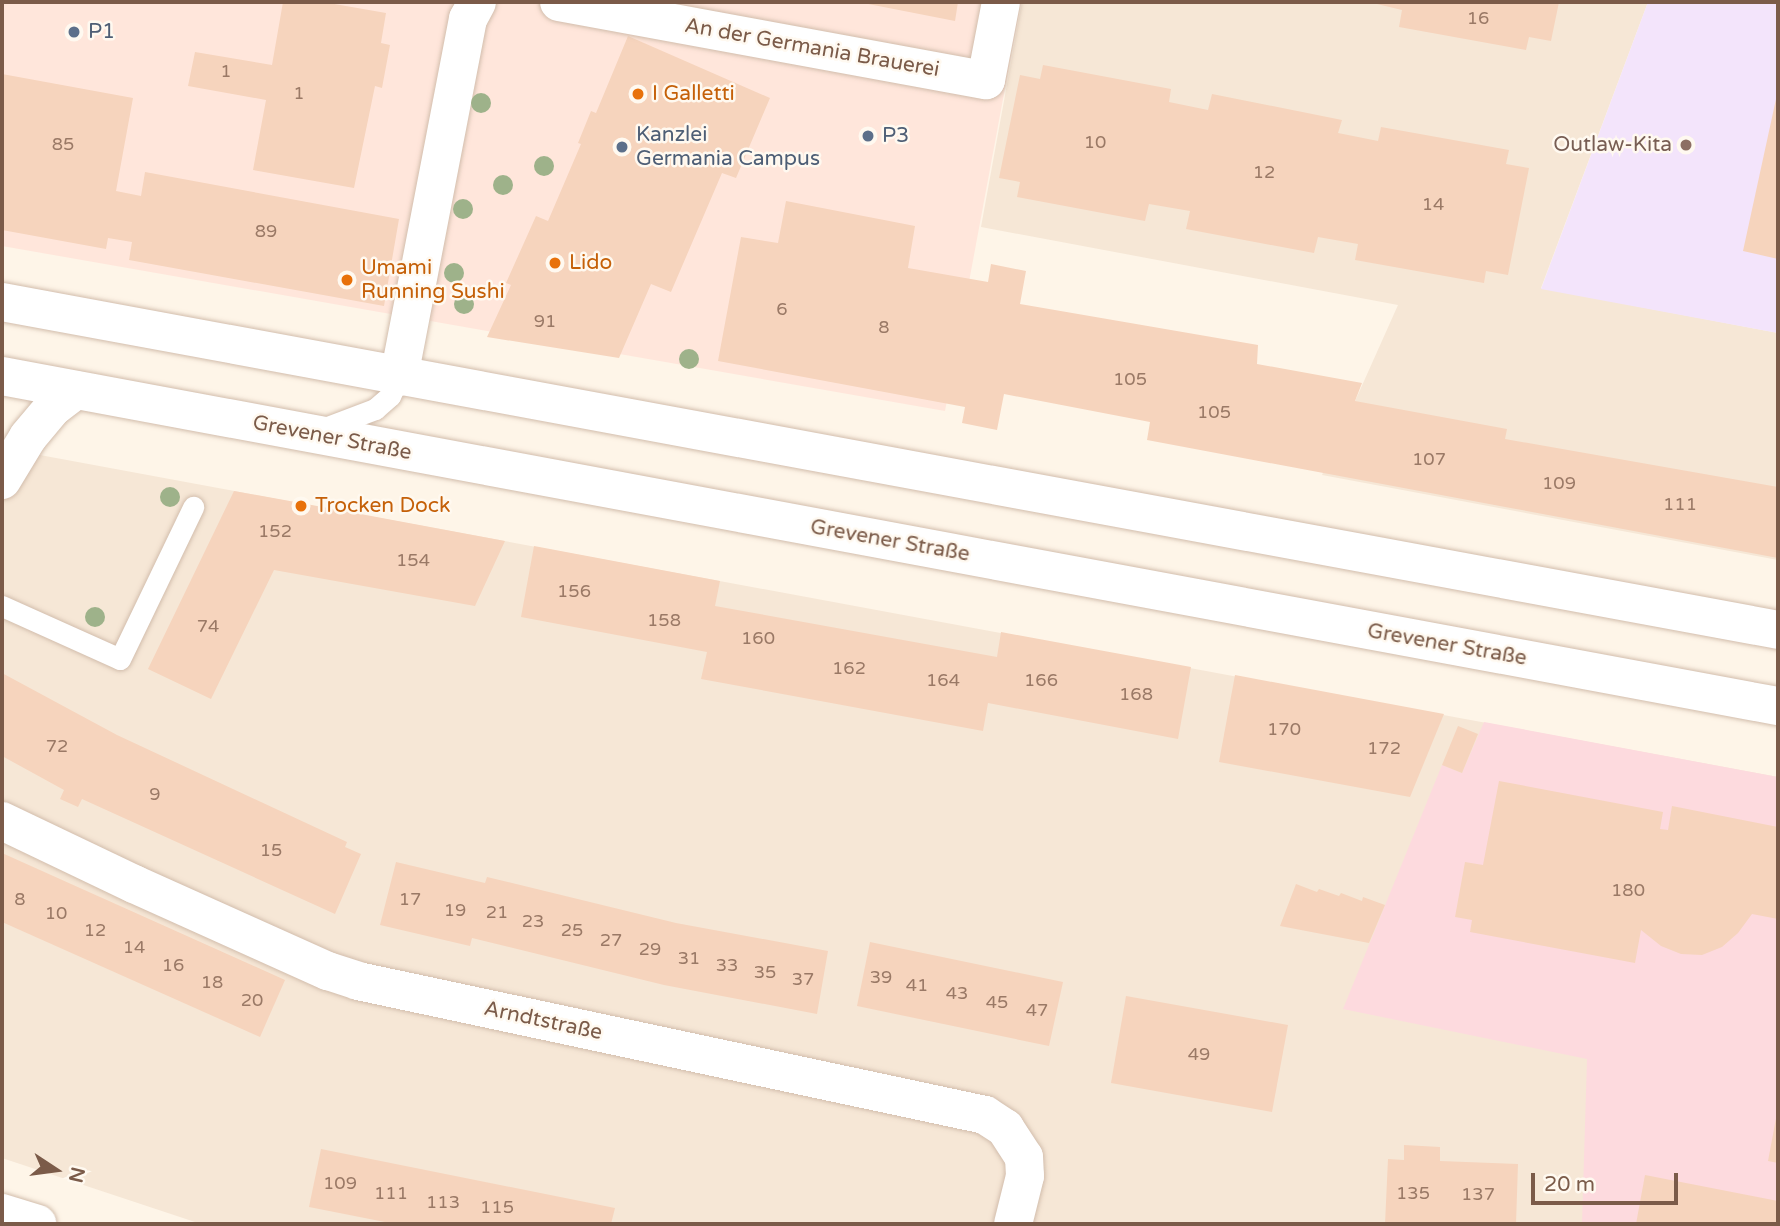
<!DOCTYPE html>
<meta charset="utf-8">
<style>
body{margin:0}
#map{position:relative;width:1780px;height:1226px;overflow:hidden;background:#fef5e8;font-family:"Varela Round",sans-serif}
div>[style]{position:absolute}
.residential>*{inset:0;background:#f6e7d6}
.commercial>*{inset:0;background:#ffe6db}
.education>*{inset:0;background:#f3e4fb}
.medical>*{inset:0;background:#fddade}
.building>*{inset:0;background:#f6d4bd}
.roads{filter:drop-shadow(0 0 2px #d2bdac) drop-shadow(0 0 2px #d2bdac)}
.lane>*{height:21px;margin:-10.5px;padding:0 10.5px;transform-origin:10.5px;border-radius:10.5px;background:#fff}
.street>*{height:38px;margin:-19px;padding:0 19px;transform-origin:19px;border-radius:19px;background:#fff}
.secondary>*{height:38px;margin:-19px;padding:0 19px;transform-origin:19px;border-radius:19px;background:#fff}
.trees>*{width:20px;height:20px;margin:-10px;border-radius:50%;background:#9eb28a}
.dots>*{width:19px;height:19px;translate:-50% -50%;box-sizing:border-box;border:4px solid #fff9f0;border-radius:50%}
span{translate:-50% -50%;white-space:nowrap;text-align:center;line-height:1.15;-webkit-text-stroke:5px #fff9f0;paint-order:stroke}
.number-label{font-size:18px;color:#9a7966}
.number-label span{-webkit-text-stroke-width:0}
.service-label{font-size:21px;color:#4e5e75}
.left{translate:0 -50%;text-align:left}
.street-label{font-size:21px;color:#7b5b49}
.food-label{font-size:21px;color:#c56008}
.education-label{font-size:21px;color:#785e54}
.right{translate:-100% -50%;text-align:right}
.frame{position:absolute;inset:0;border:4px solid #7b5b49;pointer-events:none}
.north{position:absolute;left:21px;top:1135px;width:70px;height:70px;-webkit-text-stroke:5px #fff9f0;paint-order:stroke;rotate:103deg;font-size:19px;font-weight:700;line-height:28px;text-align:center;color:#7b5b49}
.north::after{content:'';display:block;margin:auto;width:24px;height:32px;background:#7b5b49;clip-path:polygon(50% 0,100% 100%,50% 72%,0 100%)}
.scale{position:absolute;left:1531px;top:1173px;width:147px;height:32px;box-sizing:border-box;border:4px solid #7b5b49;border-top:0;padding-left:9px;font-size:21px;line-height:24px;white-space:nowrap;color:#7b5b49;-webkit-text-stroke:5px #fff9f0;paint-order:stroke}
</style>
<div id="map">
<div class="residential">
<i style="clip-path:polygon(1022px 2px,1648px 2px,1541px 288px,1778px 333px,1778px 560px,1322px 475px,1398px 305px,981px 227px)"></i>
<i style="clip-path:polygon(2px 448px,1778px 777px,1778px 1224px,201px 1224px,2px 1158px)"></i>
</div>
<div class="commercial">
<i style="clip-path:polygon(2px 2px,1021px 2px,945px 411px,2px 246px)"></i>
</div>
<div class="education">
<i style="clip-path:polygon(1648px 2px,1778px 2px,1778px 333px,1541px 289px)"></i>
</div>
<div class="medical">
<i style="clip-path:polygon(1484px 722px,1778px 777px,1778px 1224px,1582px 1224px,1587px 1059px,1343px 1009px,1442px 765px,1462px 773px)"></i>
</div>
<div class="building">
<i style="clip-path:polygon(283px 2px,323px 2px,386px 13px,381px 43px,390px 45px,382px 88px,375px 86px,354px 188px,253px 170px,266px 100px,188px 86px,195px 52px,272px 65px)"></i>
<i style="clip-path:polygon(858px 2px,958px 2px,955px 21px)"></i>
<i style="clip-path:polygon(1378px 2px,1559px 2px,1551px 41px,1529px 37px,1526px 50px,1399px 27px,1402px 10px,1377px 4px)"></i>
<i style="clip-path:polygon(628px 36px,770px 98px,736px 178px,722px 173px,671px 292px,651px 284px,619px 358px,487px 337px,511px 285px,506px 283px,536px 216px,548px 221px,581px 144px,578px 143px,591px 111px,596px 113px)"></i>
<i style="clip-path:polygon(1043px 65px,1171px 89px,1169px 102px,1208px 110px,1212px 94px,1342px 120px,1338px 133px,1378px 141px,1381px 127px,1509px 150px,1506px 164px,1529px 168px,1508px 275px,1486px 271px,1484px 283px,1355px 260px,1358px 244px,1318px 237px,1314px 253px,1186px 229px,1190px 211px,1149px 204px,1145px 221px,1017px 197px,1020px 182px,999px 178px,1020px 75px,1040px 79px)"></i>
<i style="clip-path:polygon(2px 74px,133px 98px,116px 191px,141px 196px,145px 172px,399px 219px,384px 306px,129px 260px,132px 242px,108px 238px,106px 249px,2px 230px)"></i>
<i style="clip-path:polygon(1776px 99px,1778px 99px,1778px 259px,1743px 251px)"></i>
<i style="clip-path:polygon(786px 201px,915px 226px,908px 268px,988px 282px,991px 264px,1026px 271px,1020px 304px,1258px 345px,1257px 364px,1362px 383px,1355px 401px,1507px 429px,1505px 439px,1778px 487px,1778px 558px,1147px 440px,1150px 422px,1004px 394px,997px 430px,962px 423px,965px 407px,718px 361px,741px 237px,778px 243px)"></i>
<i style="clip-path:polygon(234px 491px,339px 510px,505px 541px,475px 606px,274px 570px,211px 699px,148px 669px)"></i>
<i style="clip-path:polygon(534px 546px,720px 581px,715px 606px,997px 657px,1001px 632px,1191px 667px,1178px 739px,988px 703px,983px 731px,701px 679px,707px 652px,521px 617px)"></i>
<i style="clip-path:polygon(2px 673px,117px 735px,347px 842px,345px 847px,361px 854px,335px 914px,82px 799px,78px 807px,60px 799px,64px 790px,2px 756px)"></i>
<i style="clip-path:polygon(1235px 675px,1444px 714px,1410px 797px,1219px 762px)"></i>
<i style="clip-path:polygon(1458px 726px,1478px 734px,1462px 773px,1442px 765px)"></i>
<i style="clip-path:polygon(1499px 781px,1663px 812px,1660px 829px,1668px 830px,1672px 806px,1778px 827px,1778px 919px,1752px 914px,1738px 933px,1722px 947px,1702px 955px,1681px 954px,1661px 946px,1641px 930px,1635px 963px,1470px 932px,1472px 920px,1455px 917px,1465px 862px,1483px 865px)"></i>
<i style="clip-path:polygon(2px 853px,285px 980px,260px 1037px,2px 922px)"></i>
<i style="clip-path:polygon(396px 862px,485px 883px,487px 877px,676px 923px,828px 951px,817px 1014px,664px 985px,472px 938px,470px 946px,380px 925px)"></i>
<i style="clip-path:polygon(1296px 884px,1317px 892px,1319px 889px,1339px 896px,1341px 893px,1362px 901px,1363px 897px,1385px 905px,1369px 943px,1280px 926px)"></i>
<i style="clip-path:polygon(870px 942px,1063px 982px,1049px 1046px,857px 1006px)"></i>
<i style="clip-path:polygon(1126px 996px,1288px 1025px,1272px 1112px,1111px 1083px)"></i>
<i style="clip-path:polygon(1777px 1113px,1778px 1113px,1778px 1163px,1768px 1161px)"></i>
<i style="clip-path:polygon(1404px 1145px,1440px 1147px,1440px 1161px,1518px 1164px,1516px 1224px,1385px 1224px,1388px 1159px,1404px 1160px)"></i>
<i style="clip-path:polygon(321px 1149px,615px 1208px,611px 1224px,395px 1224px,309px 1207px)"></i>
<i style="clip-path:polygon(1645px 1175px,1778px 1201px,1778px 1224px,1636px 1224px)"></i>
</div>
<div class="roads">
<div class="lane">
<i style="left:322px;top:429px;width:57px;rotate:-20.7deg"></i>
<i style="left:375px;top:409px;width:20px;rotate:-41deg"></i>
<i style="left:390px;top:396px;width:21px;rotate:-65deg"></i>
<i style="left:2px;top:606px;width:129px;rotate:24.2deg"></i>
<i style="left:120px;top:659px;width:169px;rotate:-64.3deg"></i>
</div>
<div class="street">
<i style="left:559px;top:2px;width:434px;rotate:10.4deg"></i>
<i style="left:986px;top:80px;width:79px;rotate:-79.1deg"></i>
<i style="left:399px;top:377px;width:365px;rotate:-79.1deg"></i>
<i style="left:468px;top:19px;width:19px;rotate:-62deg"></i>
<i style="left:2px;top:480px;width:50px;rotate:-58.8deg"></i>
<i style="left:28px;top:437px;width:38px;rotate:-50deg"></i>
<i style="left:52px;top:408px;width:30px;rotate:-37deg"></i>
<i style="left:2px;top:821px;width:146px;rotate:25.5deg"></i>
<i style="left:134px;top:884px;width:213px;rotate:24.2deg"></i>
<i style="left:328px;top:971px;width:32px;rotate:18deg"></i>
<i style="left:358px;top:981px;width:641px;rotate:12.06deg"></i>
<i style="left:985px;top:1115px;width:24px;rotate:33deg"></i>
<i style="left:1005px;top:1128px;width:35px;rotate:57deg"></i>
<i style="left:1024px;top:1157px;width:19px;rotate:87deg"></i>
<i style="left:1025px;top:1176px;width:49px;rotate:104deg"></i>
<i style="left:2px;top:1213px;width:37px;rotate:17deg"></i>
</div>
<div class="secondary">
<i style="left:2px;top:302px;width:1806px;rotate:10.46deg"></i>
<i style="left:2px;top:376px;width:1806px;rotate:10.53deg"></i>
</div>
</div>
<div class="trees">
<i style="left:481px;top:103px"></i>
<i style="left:544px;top:166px"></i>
<i style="left:503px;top:185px"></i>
<i style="left:463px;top:209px"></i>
<i style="left:454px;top:273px"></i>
<i style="left:464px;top:304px"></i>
<i style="left:689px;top:359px"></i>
<i style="left:170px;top:497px"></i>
<i style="left:95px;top:617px"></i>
</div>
<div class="dots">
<i style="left:74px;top:32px;background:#5c6f8a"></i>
<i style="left:638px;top:94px;background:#e8710a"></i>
<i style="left:868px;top:136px;background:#5c6f8a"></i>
<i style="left:1686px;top:145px;background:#8d6e63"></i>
<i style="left:622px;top:147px;background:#5c6f8a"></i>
<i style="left:555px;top:263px;background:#e8710a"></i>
<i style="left:347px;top:280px;background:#e8710a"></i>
<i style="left:301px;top:506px;background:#e8710a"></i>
</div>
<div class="number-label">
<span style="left:1478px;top:18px">16</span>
<span style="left:226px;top:71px">1</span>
<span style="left:299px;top:93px">1</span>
<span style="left:1095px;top:142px">10</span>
<span style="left:63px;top:144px">85</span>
<span style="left:1264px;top:172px">12</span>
<span style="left:1433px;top:204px">14</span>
<span style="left:266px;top:231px">89</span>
<span style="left:782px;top:309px">6</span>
<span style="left:545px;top:321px">91</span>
<span style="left:884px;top:327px">8</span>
<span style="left:1130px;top:379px">105</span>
<span style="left:1214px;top:412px">105</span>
<span style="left:1429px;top:459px">107</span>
<span style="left:1559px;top:483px">109</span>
<span style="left:1680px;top:504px">111</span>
<span style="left:275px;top:531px">152</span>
<span style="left:413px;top:560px">154</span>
<span style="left:574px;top:591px">156</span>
<span style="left:664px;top:620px">158</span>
<span style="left:208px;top:626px">74</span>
<span style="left:758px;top:638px">160</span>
<span style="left:849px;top:668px">162</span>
<span style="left:943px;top:680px">164</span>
<span style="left:1041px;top:680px">166</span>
<span style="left:1136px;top:694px">168</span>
<span style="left:1284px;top:729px">170</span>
<span style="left:57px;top:746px">72</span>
<span style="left:1384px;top:748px">172</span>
<span style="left:155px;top:794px">9</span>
<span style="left:271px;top:850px">15</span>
<span style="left:1628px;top:890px">180</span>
<span style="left:20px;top:899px">8</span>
<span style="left:410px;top:899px">17</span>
<span style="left:455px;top:910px">19</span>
<span style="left:497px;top:912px">21</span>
<span style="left:56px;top:913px">10</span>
<span style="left:533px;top:921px">23</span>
<span style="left:95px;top:930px">12</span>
<span style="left:572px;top:930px">25</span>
<span style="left:611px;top:940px">27</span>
<span style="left:134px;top:947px">14</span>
<span style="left:650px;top:949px">29</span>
<span style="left:689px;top:958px">31</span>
<span style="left:173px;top:965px">16</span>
<span style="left:727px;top:965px">33</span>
<span style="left:765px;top:972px">35</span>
<span style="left:881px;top:977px">39</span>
<span style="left:803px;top:979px">37</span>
<span style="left:212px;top:982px">18</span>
<span style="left:917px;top:985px">41</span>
<span style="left:957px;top:993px">43</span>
<span style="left:252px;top:1000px">20</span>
<span style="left:997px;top:1002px">45</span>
<span style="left:1037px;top:1010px">47</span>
<span style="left:1199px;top:1054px">49</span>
<span style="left:340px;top:1183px">109</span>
<span style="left:391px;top:1193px">111</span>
<span style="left:1413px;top:1193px">135</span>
<span style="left:1478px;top:1194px">137</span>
<span style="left:443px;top:1202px">113</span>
<span style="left:497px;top:1207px">115</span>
</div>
<div class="service-label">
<span class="left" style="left:88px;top:32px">P1</span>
<span class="left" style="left:636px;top:147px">Kanzlei<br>Germania Campus</span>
<span class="left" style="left:882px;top:136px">P3</span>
</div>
<div class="street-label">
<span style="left:812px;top:48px;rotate:10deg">An der Germania Brauerei</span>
<span style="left:332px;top:438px;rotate:11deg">Grevener Straße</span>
<span style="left:890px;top:541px;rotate:10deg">Grevener Straße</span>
<span style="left:1447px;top:645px;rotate:10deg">Grevener Straße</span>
<span style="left:543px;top:1021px;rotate:12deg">Arndtstraße</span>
</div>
<div class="food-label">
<span class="left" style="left:652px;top:94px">I Galletti</span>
<span class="left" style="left:569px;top:263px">Lido</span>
<span class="left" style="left:361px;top:280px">Umami<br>Running Sushi</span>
<span class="left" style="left:315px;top:506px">Trocken Dock</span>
</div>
<div class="education-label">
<span class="right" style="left:1672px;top:145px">Outlaw-Kita</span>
</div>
<div class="frame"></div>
<div class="north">N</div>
<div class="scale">20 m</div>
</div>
